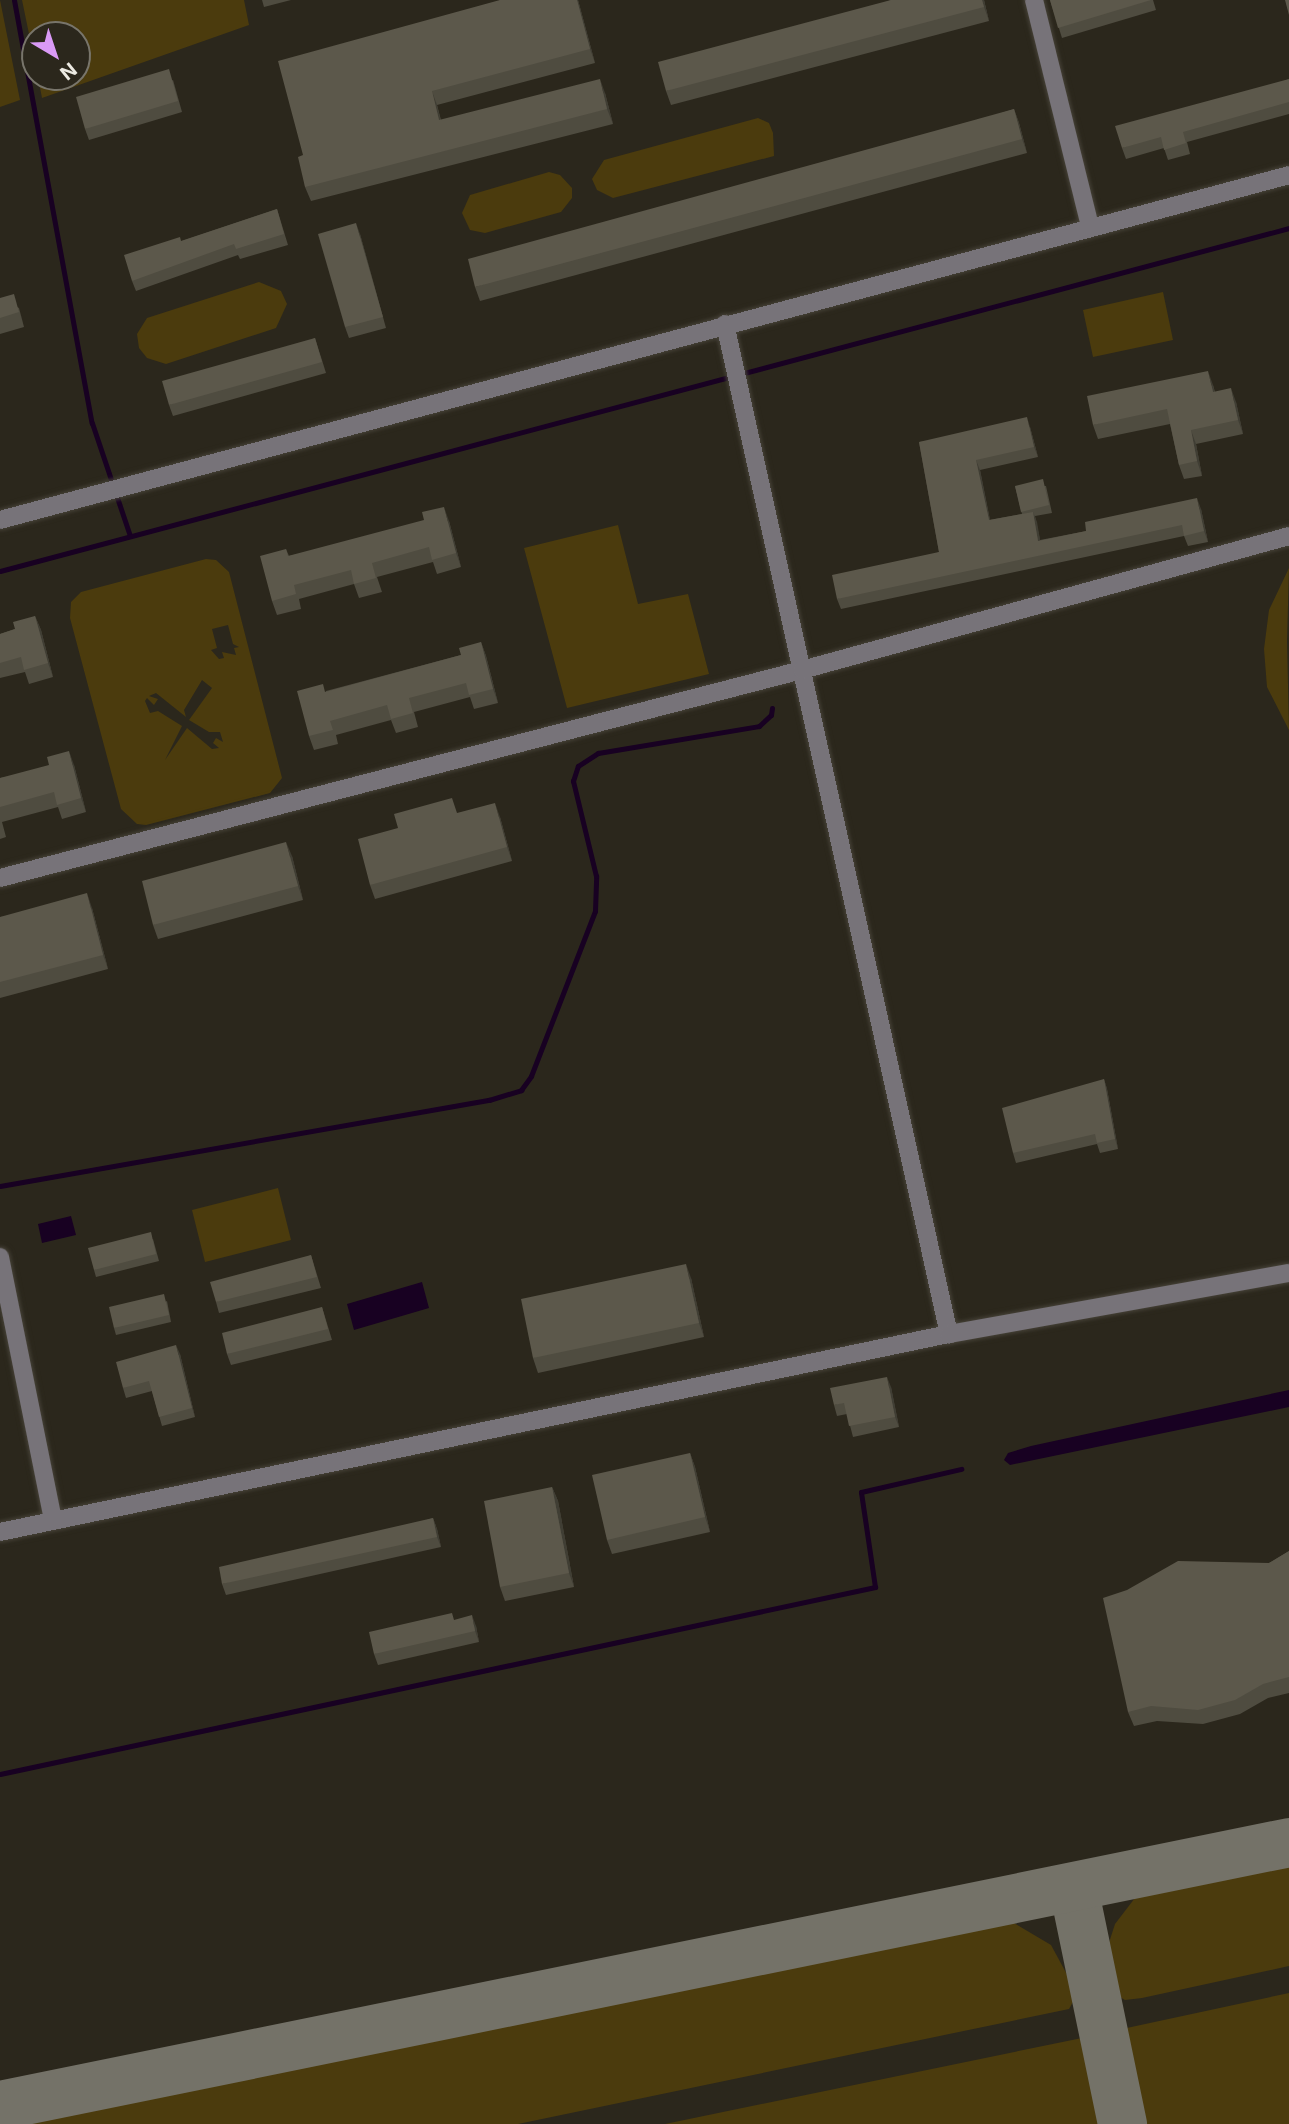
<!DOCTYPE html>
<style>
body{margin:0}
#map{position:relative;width:1289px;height:2124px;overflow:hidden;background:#2b271c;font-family:Inter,sans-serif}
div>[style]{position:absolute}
.green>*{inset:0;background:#4b3b0d}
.water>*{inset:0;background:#180122}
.stream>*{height:5px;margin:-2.5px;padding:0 2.5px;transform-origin:2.5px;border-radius:2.5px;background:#180122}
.taxiway>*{height:49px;margin:-24.5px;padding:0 24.5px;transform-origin:24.5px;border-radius:24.5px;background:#747268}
.roads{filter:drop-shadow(0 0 2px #464238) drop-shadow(0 0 2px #464238)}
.minor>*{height:18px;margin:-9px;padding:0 9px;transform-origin:9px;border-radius:9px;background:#777379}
.wall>*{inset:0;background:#4f4c40}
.shaded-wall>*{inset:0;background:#403e34}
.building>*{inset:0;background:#5c584b}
span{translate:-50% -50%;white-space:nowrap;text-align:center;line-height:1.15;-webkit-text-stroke:5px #2b271c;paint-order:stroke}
.north{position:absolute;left:21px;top:21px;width:70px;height:70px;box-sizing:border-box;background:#2b271c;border:2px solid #78756b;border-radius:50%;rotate:141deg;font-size:19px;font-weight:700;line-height:28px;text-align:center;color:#eceae2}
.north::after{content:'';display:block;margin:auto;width:24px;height:32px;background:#da9af6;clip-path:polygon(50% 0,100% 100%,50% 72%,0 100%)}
</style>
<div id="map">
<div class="green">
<i style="clip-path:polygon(0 0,20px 100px,0 107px)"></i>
<i style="clip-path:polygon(22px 0,244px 0,249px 25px,42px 98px,38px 77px,77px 77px,77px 35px,35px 35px,35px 63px)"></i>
<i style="clip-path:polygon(758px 118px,769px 123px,773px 133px,774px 156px,613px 198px,597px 190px,592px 179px,604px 160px)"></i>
<i style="clip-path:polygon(549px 172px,560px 175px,572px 188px,572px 198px,561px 212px,485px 233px,470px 230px,462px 213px,470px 195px)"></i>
<i style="clip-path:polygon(259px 282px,281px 291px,287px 304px,276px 328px,166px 364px,147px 358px,139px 348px,137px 334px,147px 318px)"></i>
<i style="clip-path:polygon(1163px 292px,1173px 340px,1093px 357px,1083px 310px)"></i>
<i style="clip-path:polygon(618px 525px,638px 604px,688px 594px,709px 674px,567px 708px,524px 548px)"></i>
<i style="clip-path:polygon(evenodd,206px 559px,216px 560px,229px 572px,282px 778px,270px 793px,146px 825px,137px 824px,121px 809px,70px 618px,71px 602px,81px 592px,206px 559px,228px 625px,233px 644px,239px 647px,234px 648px,236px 655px,222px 652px,224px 658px,219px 659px,211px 650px,217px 648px,212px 629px,228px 625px,206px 559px,202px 680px,212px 688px,189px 720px,209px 732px,220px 732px,223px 742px,216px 738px,213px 743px,219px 748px,212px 749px,187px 728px,165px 760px,182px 726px,158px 711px,150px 713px,145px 701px,147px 698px,154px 705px,158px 699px,149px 696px,156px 693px,186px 717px,184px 710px,202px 680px)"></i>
<i style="clip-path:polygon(1289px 568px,1287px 641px,1289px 730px,1267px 687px,1264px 649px,1269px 610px)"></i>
<i style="clip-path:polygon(278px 1188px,291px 1240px,205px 1262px,192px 1210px)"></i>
<i style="clip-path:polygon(1289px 1855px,1289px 1966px,1142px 1998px,1125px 2000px,1111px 1992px,1106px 1952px,1115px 1924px,1138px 1894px,1154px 1884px)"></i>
<i style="clip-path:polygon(990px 1918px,1014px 1923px,1051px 1945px,1070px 1980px,1074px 2000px,1069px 2009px,518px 2124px,0 2124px)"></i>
<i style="clip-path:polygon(1289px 1993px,1289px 2124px,1142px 2124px,1122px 2029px)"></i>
<i style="clip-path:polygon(1082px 2038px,1101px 2124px,665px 2124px)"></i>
</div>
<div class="water">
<i style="clip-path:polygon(71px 1216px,76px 1235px,42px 1243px,38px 1224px)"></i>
<i style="clip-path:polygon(422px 1282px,429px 1308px,354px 1330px,347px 1304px)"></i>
<i style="clip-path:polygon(1289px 1390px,1289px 1407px,1010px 1465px,1004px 1460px,1008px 1453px,1031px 1446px)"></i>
</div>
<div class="stream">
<i style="left:14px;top:0;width:430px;rotate:79.6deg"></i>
<i style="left:92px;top:423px;width:119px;rotate:71.4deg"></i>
<i style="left:0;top:571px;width:1334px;rotate:-14.9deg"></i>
<i style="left:0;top:1186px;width:497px;rotate:-10deg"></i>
<i style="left:489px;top:1100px;width:34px;rotate:-17deg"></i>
<i style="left:521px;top:1090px;width:17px;rotate:-54deg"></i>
<i style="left:531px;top:1076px;width:177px;rotate:-68.8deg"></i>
<i style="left:595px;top:911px;width:35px;rotate:-88deg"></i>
<i style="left:596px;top:876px;width:98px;rotate:-103.6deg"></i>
<i style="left:573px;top:781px;width:16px;rotate:-72deg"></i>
<i style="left:578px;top:766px;width:24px;rotate:-33deg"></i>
<i style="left:598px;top:753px;width:163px;rotate:-9.5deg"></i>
<i style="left:759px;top:726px;width:16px;rotate:-43deg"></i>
<i style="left:771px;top:715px;width:7px;rotate:-82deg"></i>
<i style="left:0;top:1774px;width:895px;rotate:-12.06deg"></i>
<i style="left:875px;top:1587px;width:96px;rotate:-98.4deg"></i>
<i style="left:861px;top:1492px;width:103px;rotate:-13deg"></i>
</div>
<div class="taxiway">
<i style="left:1073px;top:1887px;width:242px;rotate:78.3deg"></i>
<i style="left:0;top:2105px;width:1316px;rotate:-11.53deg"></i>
</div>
<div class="roads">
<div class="minor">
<i style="left:1034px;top:0;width:234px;rotate:76.1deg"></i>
<i style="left:725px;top:324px;width:1035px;rotate:77.5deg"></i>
<i style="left:0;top:520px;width:1334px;rotate:-14.98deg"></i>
<i style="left:0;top:878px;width:829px;rotate:-14.54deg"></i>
<i style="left:802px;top:670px;width:505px;rotate:-15.38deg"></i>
<i style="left:0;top:1257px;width:269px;rotate:78.6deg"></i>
<i style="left:0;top:1532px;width:969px;rotate:-11.79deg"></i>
<i style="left:949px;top:1334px;width:345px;rotate:-10.2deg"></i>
</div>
</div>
<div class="wall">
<i style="clip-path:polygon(262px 0,291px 0,264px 7px)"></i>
<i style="clip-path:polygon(500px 0,578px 0,595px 63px,437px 105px,441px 120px,605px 93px,613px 124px,311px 201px,305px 187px,303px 155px)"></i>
<i style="clip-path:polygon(891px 0,984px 0,989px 21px,671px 105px,666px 91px)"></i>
<i style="clip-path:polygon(1050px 0,1153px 0,1156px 10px,1062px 38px)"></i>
<i style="clip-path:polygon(1289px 79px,1289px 114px,1187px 142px,1190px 154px,1168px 160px,1164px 148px,1126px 159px,1122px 148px)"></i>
<i style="clip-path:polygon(173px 80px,182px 112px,89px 140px,85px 129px)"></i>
<i style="clip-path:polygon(1014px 109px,1019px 123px,1027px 153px,480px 301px,475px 287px)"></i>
<i style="clip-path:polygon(277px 209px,288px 245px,240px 259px,238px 255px,136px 291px,132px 281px,182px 241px)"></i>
<i style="clip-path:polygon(360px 234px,386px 328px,349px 338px,345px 327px)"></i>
<i style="clip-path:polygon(0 298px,19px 308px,24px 327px,0 334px)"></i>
<i style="clip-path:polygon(315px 338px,326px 373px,173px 416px,169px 405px)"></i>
<i style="clip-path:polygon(1213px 385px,1215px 392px,1236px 402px,1243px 434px,1196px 444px,1202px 476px,1184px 479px,1179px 465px,1170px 424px,1098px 439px,1093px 425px)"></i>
<i style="clip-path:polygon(1030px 427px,1038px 457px,980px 470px,990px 520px,1022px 514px,1015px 486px,1046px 486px,1052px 513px,1035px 516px,1040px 540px,1201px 509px,1208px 542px,1188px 546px,1184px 536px,841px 609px,837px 599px,939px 552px,919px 442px)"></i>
<i style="clip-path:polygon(449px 521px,461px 567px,437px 574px,433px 562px,377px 577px,382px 592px,359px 598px,354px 584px,299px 599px,301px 609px,277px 615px,272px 601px,286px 549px,289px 556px)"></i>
<i style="clip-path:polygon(35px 616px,41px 630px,53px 677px,29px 684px,25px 672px,0 678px,0 634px,15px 629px)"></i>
<i style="clip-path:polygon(481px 642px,486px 656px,498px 703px,474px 709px,470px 697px,414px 712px,418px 727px,396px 733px,391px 720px,336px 735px,338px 744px,314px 750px,309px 736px,326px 691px,461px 655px)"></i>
<i style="clip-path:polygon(74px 765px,86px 812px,62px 819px,58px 807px,2px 822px,6px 837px,0 839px,0 778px)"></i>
<i style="clip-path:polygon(458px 813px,500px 817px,512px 861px,375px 899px,370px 885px)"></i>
<i style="clip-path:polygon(292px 856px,303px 900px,158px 939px,153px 925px)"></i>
<i style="clip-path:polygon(92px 908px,108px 969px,0 998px,0 917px)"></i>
<i style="clip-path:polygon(1104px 1079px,1107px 1089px,1118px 1149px,1100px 1153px,1097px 1144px,1016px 1163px,1013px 1153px)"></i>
<i style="clip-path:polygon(153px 1239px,159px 1261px,96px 1277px,94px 1270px)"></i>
<i style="clip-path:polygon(311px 1255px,321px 1288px,219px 1313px,216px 1302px)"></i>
<i style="clip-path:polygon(691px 1278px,704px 1337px,538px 1373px,533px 1358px)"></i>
<i style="clip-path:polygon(167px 1301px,171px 1322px,116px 1335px,114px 1328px)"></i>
<i style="clip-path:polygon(322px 1307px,332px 1340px,231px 1365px,227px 1354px)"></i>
<i style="clip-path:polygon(180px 1354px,195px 1417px,162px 1426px,152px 1391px,126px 1398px,123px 1388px)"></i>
<i style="clip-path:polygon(891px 1387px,899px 1427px,853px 1437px,847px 1414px,837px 1416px,834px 1405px)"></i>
<i style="clip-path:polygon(690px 1453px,695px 1467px,710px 1532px,612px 1554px,607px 1540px)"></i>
<i style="clip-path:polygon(552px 1487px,558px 1501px,574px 1587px,505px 1601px,500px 1587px)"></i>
<i style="clip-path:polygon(433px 1518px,437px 1529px,441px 1547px,226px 1595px,222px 1584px)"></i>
<i style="clip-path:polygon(1289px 1551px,1289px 1693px,1268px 1698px,1240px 1714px,1203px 1724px,1157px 1721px,1134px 1726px,1128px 1712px,1269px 1563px)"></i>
<i style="clip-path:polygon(454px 1620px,476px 1626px,479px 1642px,378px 1665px,374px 1654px)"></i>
</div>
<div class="shaded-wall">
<i style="clip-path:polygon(577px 0,578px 0,595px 63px,590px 49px)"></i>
<i style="clip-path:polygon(982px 0,984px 0,989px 21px,984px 7px)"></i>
<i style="clip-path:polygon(600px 79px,605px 93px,613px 124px,607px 109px)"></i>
<i style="clip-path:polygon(432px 91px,437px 105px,444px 134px,439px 120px)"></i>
<i style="clip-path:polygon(1014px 109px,1019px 123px,1027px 153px,1022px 139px)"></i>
<i style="clip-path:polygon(356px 223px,360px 234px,386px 328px,383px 317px)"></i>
<i style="clip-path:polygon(1208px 371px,1213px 385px,1218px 406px,1213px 392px)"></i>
<i style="clip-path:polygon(1231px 388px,1236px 402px,1243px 434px,1238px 420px)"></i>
<i style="clip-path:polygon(1027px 417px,1030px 427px,1038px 457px,1034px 447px)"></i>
<i style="clip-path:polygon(1191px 430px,1196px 444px,1202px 476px,1197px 461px)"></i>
<i style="clip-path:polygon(976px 460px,980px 470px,992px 530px,989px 520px)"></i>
<i style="clip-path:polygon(1197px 498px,1201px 509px,1208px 542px,1204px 531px)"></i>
<i style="clip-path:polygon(444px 507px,449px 521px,461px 567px,456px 553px)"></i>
<i style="clip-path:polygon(1033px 512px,1037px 522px,1042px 551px,1038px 541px)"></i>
<i style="clip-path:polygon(35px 616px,41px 630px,53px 677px,48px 663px)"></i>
<i style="clip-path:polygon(481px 642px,486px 656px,498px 703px,493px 689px)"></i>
<i style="clip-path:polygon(69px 751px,74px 765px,86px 812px,81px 798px)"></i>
<i style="clip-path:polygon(495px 803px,500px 817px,512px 861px,507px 847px)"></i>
<i style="clip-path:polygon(286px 842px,292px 856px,303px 900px,298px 886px)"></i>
<i style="clip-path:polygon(87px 893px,92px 908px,108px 969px,103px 955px)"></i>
<i style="clip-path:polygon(1104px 1079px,1107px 1089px,1118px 1149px,1115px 1139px)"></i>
<i style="clip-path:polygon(686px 1264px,691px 1278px,704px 1337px,699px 1323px)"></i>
<i style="clip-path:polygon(176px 1345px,180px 1354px,195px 1417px,192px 1408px)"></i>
<i style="clip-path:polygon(887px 1377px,891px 1387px,899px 1427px,895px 1417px)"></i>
<i style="clip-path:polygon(690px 1453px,695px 1467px,710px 1532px,705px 1517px)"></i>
<i style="clip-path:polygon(552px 1487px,558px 1501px,574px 1587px,569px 1573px)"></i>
<i style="clip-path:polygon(433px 1518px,437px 1529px,441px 1547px,437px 1537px)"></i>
<i style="clip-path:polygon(472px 1615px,476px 1626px,479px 1642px,475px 1631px)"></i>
</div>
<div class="building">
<i style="clip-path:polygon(500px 0,577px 0,590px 49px,432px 91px,439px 120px,600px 79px,607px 109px,305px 187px,298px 157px,303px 155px,278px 61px)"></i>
<i style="clip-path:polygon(891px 0,982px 0,984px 7px,666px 91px,658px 62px)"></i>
<i style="clip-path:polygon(1050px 0,1151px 0,1058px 28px)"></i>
<i style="clip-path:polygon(1285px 0,1289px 0,1289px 15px)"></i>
<i style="clip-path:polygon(169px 69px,178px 101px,85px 129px,76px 97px)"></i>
<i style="clip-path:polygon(1289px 79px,1289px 102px,1183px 132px,1186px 143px,1164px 150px,1161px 137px,1122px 148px,1115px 126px)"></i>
<i style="clip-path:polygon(1014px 109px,1022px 139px,475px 287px,468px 259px)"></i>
<i style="clip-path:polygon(277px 209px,284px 234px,236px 249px,234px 244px,132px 281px,124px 255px,180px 237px,181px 241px)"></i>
<i style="clip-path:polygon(356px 223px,383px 317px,345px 327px,318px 234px)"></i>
<i style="clip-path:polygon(14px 294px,19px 312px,0 318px,0 298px)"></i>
<i style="clip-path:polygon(315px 338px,322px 362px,169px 405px,162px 381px)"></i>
<i style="clip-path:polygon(1208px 371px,1213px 392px,1231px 388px,1238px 420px,1191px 430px,1197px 461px,1179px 465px,1167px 409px,1093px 425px,1087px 396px)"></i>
<i style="clip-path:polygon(1027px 417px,1034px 447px,976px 460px,989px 520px,1033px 512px,1038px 541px,1086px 531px,1085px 522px,1197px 498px,1204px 531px,1184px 536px,1182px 525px,837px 599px,832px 575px,939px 552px,919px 442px)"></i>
<i style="clip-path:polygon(1043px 479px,1049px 505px,1021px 512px,1015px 486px)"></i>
<i style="clip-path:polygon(444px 507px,456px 553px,432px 560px,429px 547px,372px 563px,376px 578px,354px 584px,351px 570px,294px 585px,296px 594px,272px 601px,260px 556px,286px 549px,288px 556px,424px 520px,422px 512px)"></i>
<i style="clip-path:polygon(35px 616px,48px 663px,24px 670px,21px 657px,0 663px,0 634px,15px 629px,13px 622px)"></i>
<i style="clip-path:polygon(481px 642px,493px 689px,469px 695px,466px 683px,409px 698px,413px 713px,391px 719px,387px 705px,330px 721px,333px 730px,309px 736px,297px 691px,323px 684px,325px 692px,461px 655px,459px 648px)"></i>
<i style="clip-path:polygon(69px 751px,81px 798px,57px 805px,54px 792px,0 807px,0 778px,49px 765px,47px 757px)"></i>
<i style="clip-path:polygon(452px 798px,457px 813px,495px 803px,507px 847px,370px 885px,358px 839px,398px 828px,394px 814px)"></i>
<i style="clip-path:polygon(286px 842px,298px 886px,153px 925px,142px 881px)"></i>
<i style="clip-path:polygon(87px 893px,103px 955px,0 982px,0 917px)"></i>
<i style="clip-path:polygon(1104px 1079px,1115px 1139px,1097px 1143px,1095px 1134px,1013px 1153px,1002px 1108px)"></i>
<i style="clip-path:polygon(151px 1232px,156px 1254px,94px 1270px,88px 1248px)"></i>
<i style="clip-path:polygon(311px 1255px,317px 1277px,216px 1302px,210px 1282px)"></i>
<i style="clip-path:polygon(686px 1264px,699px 1323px,533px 1358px,521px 1299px)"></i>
<i style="clip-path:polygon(164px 1294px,169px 1315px,114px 1328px,109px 1307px)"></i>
<i style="clip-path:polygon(322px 1307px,328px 1329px,227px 1354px,222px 1333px)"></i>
<i style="clip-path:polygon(176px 1345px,192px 1408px,159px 1417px,149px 1381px,123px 1388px,116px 1362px)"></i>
<i style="clip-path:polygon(887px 1377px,895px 1417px,849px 1426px,844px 1403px,834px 1405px,830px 1388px)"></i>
<i style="clip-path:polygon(690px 1453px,705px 1517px,607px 1540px,592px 1475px)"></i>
<i style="clip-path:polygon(552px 1487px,569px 1573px,500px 1587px,484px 1501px)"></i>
<i style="clip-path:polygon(433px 1518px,437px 1537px,222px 1584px,219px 1567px)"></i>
<i style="clip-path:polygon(1289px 1551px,1289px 1677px,1263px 1684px,1235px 1700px,1198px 1710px,1151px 1706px,1128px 1712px,1103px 1598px,1127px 1590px,1178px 1561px,1269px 1563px)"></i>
<i style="clip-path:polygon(452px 1613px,454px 1620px,472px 1615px,475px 1631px,374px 1654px,369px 1632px)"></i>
</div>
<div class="north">N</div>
</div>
